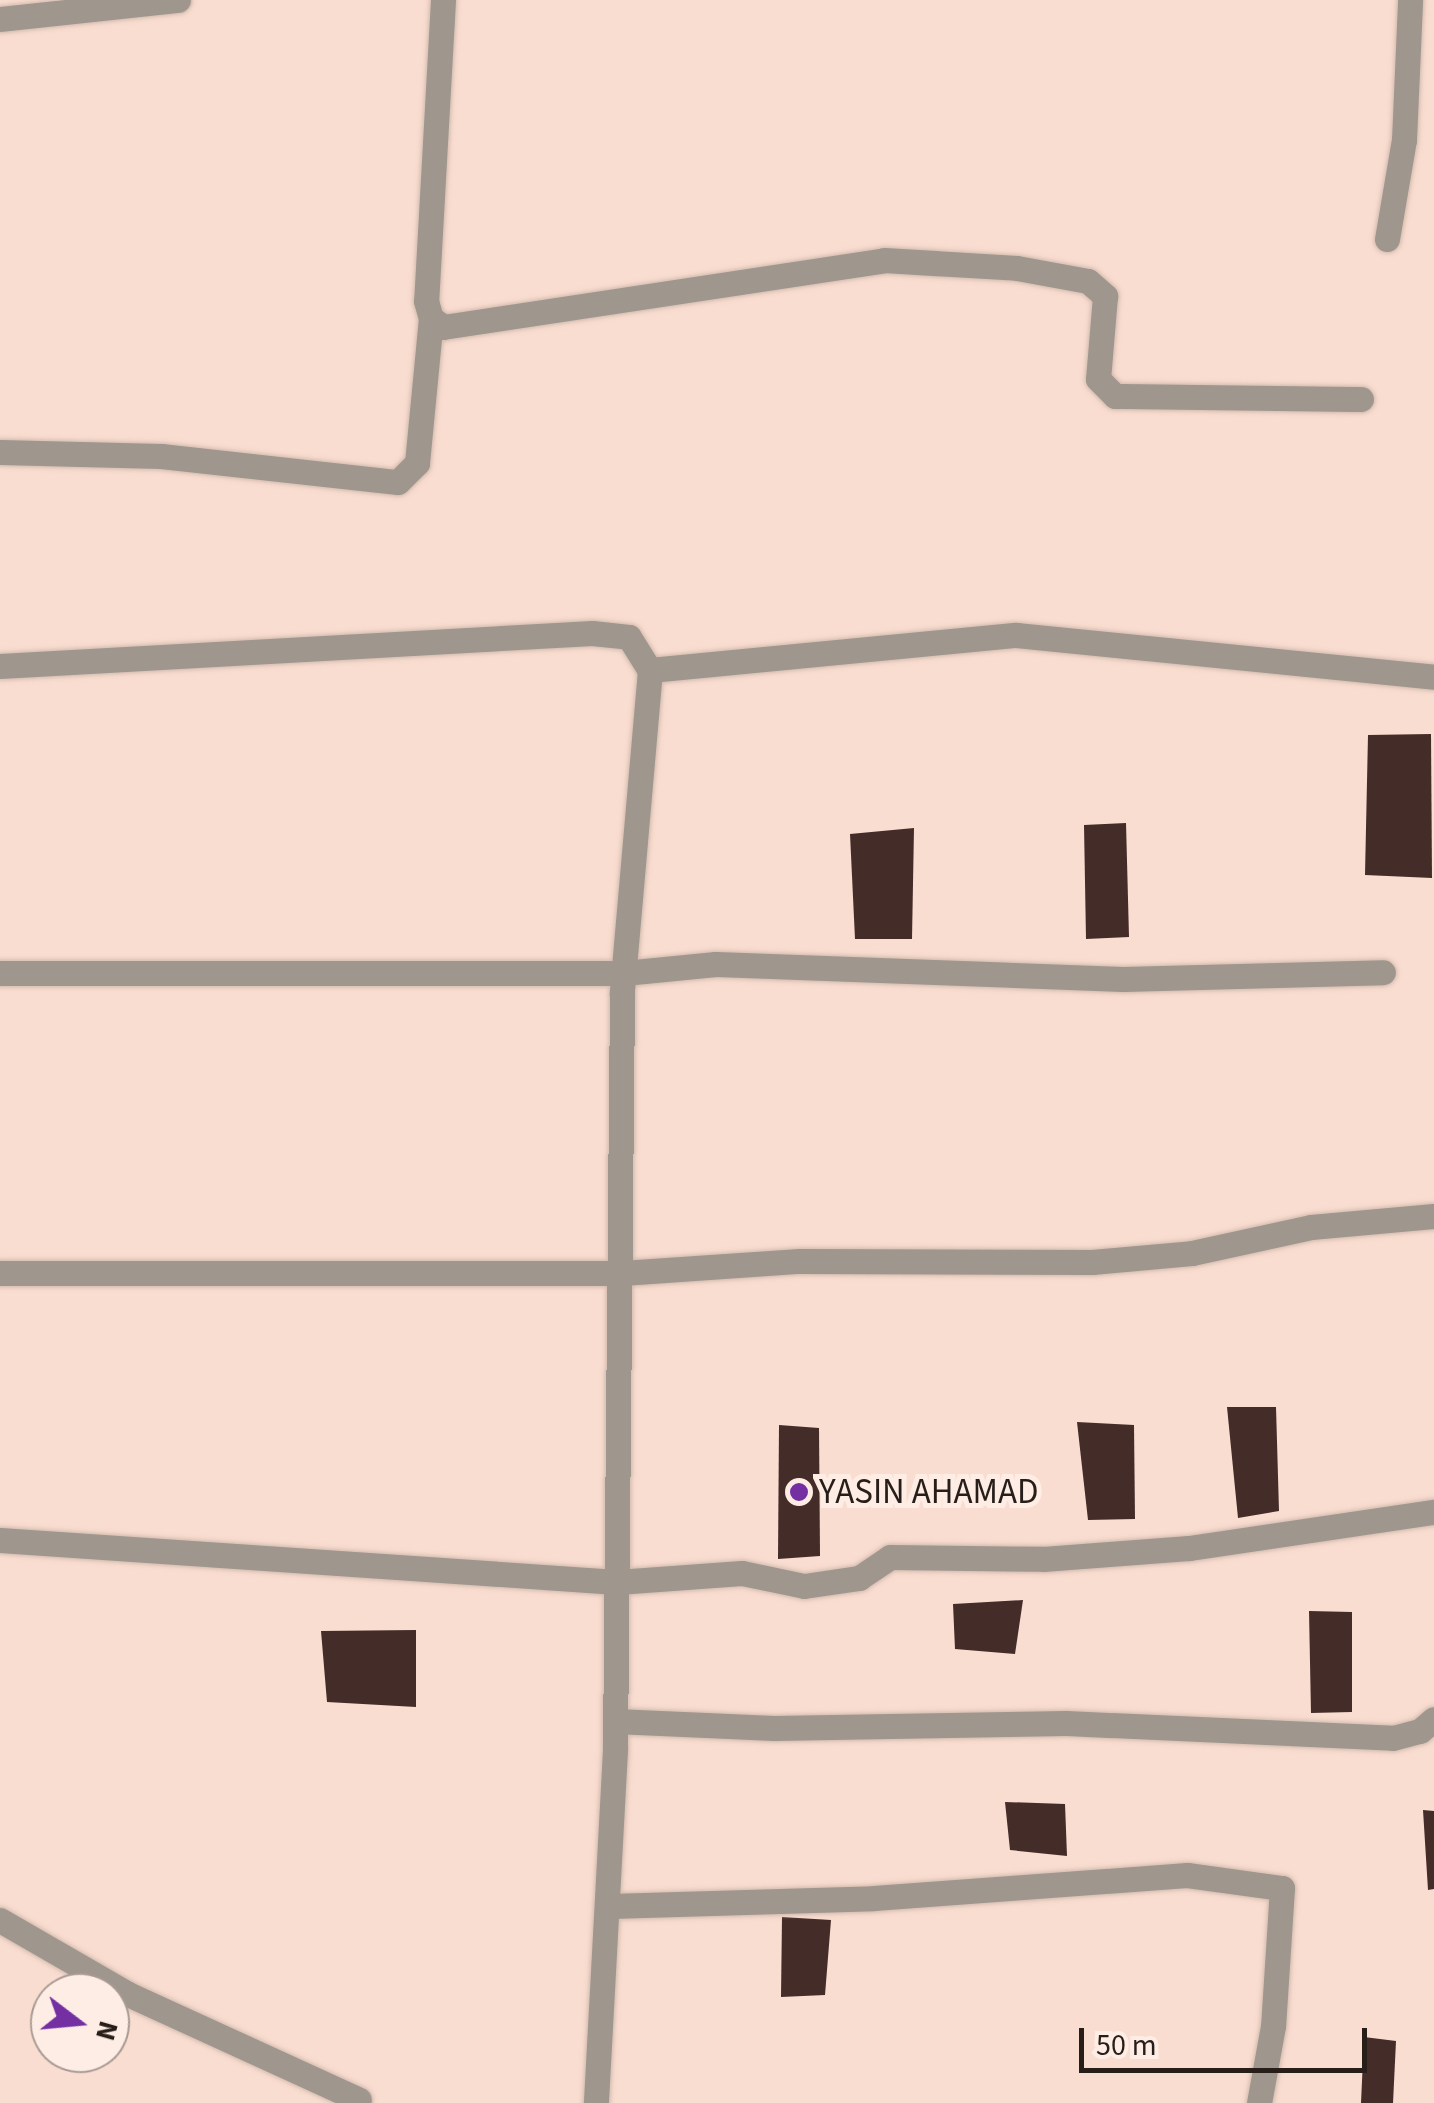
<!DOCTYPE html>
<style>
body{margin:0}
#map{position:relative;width:1434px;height:2103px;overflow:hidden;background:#f9ddd0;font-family:"Source Sans 3",sans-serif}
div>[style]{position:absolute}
.building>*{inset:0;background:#442c29}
.roads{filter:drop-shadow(0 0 2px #d3bbaf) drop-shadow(0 0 2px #d3bbaf)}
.street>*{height:25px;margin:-12.5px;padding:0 12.5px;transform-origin:12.5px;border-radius:12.5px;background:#9f968e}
.dots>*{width:28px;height:28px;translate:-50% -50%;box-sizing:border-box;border:5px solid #feede5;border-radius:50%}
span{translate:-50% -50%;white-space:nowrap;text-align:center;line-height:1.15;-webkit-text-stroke:10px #feede5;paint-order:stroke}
.poi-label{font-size:35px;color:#281e19}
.left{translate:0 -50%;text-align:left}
.north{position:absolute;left:30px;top:1973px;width:100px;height:100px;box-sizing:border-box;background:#feede5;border:2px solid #a89a93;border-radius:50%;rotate:106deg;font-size:28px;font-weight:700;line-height:40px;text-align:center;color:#281e19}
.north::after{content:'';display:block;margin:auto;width:35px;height:45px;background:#742fa3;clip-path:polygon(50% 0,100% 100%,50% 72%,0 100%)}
.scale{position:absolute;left:1079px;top:2028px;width:288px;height:45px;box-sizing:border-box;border:5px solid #281e19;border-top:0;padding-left:12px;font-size:30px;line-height:35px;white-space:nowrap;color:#281e19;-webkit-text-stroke:8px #feede5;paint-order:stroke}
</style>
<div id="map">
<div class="building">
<i style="clip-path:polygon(1431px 734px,1432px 878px,1365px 875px,1368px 735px)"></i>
<i style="clip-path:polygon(1126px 823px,1129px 937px,1086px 939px,1084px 825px)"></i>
<i style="clip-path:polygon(914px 828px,912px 939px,855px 939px,850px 834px)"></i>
<i style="clip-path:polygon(1227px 1407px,1276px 1407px,1279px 1511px,1238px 1518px)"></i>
<i style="clip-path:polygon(1077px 1422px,1134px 1425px,1135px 1519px,1088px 1520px)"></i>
<i style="clip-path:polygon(779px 1425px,819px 1428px,820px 1556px,778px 1559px)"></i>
<i style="clip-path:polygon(1023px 1600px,1015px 1654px,955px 1649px,953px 1604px)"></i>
<i style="clip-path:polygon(1309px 1611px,1352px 1612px,1352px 1712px,1311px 1713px)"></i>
<i style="clip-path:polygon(416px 1630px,416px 1707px,327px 1702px,321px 1631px)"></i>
<i style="clip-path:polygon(1005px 1802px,1065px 1804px,1067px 1856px,1010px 1850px)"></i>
<i style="clip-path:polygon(1423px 1810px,1434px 1811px,1434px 1889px,1428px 1890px)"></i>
<i style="clip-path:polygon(782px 1917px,831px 1920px,825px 1995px,781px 1997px)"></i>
<i style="clip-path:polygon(1364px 2037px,1396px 2041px,1393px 2103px,1361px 2103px)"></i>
</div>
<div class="roads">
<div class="street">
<i style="left:443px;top:0;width:301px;rotate:93.2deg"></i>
<i style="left:426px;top:301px;width:18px;rotate:74deg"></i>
<i style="left:431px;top:318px;width:15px;rotate:37deg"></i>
<i style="left:443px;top:327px;width:446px;rotate:-8.6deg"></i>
<i style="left:884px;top:260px;width:133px;rotate:3.4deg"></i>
<i style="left:1017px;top:268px;width:72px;rotate:10.4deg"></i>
<i style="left:1088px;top:281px;width:23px;rotate:41deg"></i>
<i style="left:1105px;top:296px;width:83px;rotate:94.8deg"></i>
<i style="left:1098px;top:379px;width:24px;rotate:45deg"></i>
<i style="left:1115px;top:396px;width:246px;rotate:0.7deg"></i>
<i style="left:0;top:19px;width:179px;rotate:-6.1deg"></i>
<i style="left:1387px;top:239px;width:100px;rotate:-80.3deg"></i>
<i style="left:1404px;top:140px;width:140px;rotate:-87.5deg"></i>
<i style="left:0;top:452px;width:161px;rotate:1.4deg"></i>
<i style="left:161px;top:456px;width:238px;rotate:6.3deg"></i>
<i style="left:398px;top:482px;width:27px;rotate:-45deg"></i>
<i style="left:417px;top:463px;width:146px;rotate:-84.5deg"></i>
<i style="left:0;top:666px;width:593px;rotate:-3.19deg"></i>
<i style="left:592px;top:633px;width:37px;rotate:6deg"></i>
<i style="left:629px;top:637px;width:39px;rotate:58deg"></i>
<i style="left:650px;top:670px;width:324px;rotate:95deg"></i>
<i style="left:622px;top:993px;width:757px;rotate:90.53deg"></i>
<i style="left:615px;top:1750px;width:354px;rotate:93.1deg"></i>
<i style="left:650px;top:670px;width:368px;rotate:-5.5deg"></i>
<i style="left:1016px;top:635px;width:420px;rotate:5.7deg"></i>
<i style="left:0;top:973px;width:624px"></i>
<i style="left:624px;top:973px;width:92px;rotate:-5.6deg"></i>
<i style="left:716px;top:964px;width:407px;rotate:2.1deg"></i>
<i style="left:1123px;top:979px;width:260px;rotate:-1.5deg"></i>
<i style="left:0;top:1273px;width:622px"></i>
<i style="left:622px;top:1273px;width:178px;rotate:-3.9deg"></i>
<i style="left:800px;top:1261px;width:292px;rotate:0.2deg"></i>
<i style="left:1092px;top:1262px;width:100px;rotate:-5.1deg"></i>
<i style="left:1192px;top:1253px;width:122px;rotate:-12.3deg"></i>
<i style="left:1311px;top:1227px;width:123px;rotate:-5.1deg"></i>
<i style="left:0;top:1540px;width:618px;rotate:3.89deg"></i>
<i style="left:617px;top:1582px;width:125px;rotate:-4.1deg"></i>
<i style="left:742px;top:1573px;width:63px;rotate:11.8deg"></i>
<i style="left:804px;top:1586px;width:56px;rotate:-8.3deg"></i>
<i style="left:859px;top:1578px;width:37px;rotate:-34deg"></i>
<i style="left:890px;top:1557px;width:153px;rotate:0.7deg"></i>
<i style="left:1043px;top:1559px;width:146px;rotate:-4.3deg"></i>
<i style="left:1189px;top:1548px;width:248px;rotate:-8.4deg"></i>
<i style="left:615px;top:1721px;width:159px;rotate:2.5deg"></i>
<i style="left:774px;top:1728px;width:292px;rotate:-1deg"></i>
<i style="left:1066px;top:1723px;width:327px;rotate:2.6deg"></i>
<i style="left:1393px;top:1738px;width:28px;rotate:-15deg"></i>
<i style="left:1420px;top:1731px;width:18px;rotate:-41deg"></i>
<i style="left:610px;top:1906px;width:264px;rotate:-1.7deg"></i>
<i style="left:874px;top:1898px;width:314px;rotate:-4.2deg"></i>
<i style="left:1187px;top:1875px;width:96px;rotate:7.8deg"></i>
<i style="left:1282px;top:1888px;width:138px;rotate:93.7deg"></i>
<i style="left:1273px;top:2026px;width:78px;rotate:100.3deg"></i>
<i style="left:0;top:1920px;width:148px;rotate:30deg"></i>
<i style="left:128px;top:1994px;width:254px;rotate:24.6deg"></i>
</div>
</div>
<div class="dots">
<i style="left:799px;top:1492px;background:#742fa3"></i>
</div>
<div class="poi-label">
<span class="left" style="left:819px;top:1492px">YASIN AHAMAD</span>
</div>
<div class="north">N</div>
<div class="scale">50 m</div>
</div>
